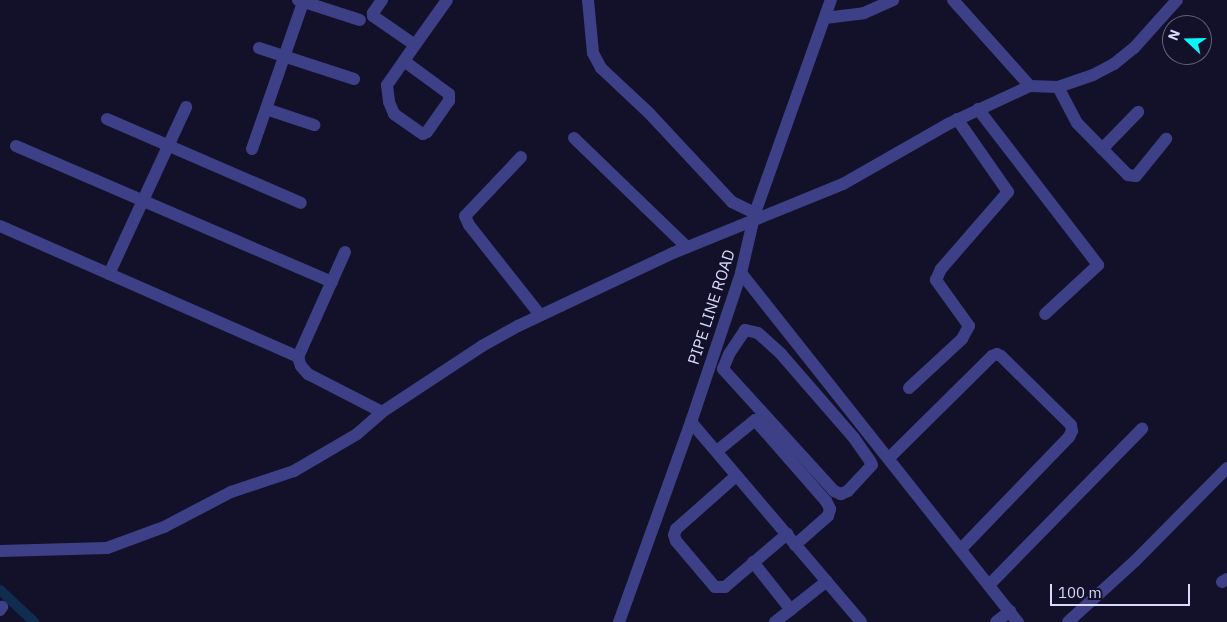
<!DOCTYPE html>
<style>
body{margin:0}
#map{position:relative;width:1227px;height:622px;overflow:hidden;background:#131129;font-family:"IBM Plex Sans",sans-serif}
div>[style]{position:absolute}
.canal>*{height:10px;margin:-5px;padding:0 5px;transform-origin:5px;border-radius:5px;background:#102c4e}
.minor>*{height:12px;margin:-6px;padding:0 6px;transform-origin:6px;border-radius:6px;background:#3d4087}
span{translate:-50% -50%;white-space:nowrap;text-align:center;line-height:1.15;-webkit-text-stroke:4px #131129;paint-order:stroke}
.street-label{font-size:16px;color:#dad9fe}
.north{position:absolute;left:1162px;top:15px;width:50px;height:50px;box-sizing:border-box;background:#131129;border:1px solid #63617e;border-radius:50%;rotate:291deg;font-size:14px;font-weight:700;line-height:20px;text-align:center;color:#dad9fe}
.north::after{content:'';display:block;margin:auto;width:18px;height:22px;background:#09f7fb;clip-path:polygon(50% 0,100% 100%,50% 72%,0 100%)}
.scale{position:absolute;left:1050px;top:584px;width:140px;height:22px;box-sizing:border-box;border:2px solid #dad9fe;border-top:0;padding-left:6px;font-size:15px;line-height:18px;white-space:nowrap;color:#dad9fe;-webkit-text-stroke:4px #131129;paint-order:stroke}
</style>
<div id="map">
<div class="canal">
<i style="left:0;top:590px;width:47px;rotate:43.3deg"></i>
</div>
<div class="minor">
<i style="left:298px;top:0;width:65px;rotate:17.9deg"></i>
<i style="left:382px;top:0;width:16px;rotate:125deg"></i>
<i style="left:373px;top:13px;width:3px;rotate:90deg"></i>
<i style="left:373px;top:16px;width:51px;rotate:34.6deg"></i>
<i style="left:415px;top:45px;width:49px;rotate:125deg"></i>
<i style="left:387px;top:85px;width:17px;rotate:83deg"></i>
<i style="left:389px;top:102px;width:13px;rotate:67deg"></i>
<i style="left:394px;top:114px;width:35px;rotate:35deg"></i>
<i style="left:423px;top:134px;width:4px;rotate:-27deg"></i>
<i style="left:427px;top:132px;width:38px;rotate:-55deg"></i>
<i style="left:449px;top:101px;width:7px;rotate:-90deg"></i>
<i style="left:449px;top:94px;width:56px;rotate:-143.7deg"></i>
<i style="left:588px;top:0;width:53px;rotate:84.6deg"></i>
<i style="left:593px;top:53px;width:17px;rotate:62deg"></i>
<i style="left:601px;top:68px;width:66px;rotate:43.2deg"></i>
<i style="left:649px;top:113px;width:122px;rotate:47deg"></i>
<i style="left:732px;top:202px;width:25px;rotate:26deg"></i>
<i style="left:953px;top:0;width:115px;rotate:48.2deg"></i>
<i style="left:825px;top:18px;width:39px;rotate:-7deg"></i>
<i style="left:864px;top:13px;width:32px;rotate:-24deg"></i>
<i style="left:415px;top:45px;width:55px;rotate:-54.6deg"></i>
<i style="left:259px;top:48px;width:100px;rotate:18.1deg"></i>
<i style="left:1058px;top:87px;width:41px;rotate:62.2deg"></i>
<i style="left:1077px;top:123px;width:73px;rotate:45.6deg"></i>
<i style="left:1128px;top:175px;width:8px;rotate:7deg"></i>
<i style="left:1136px;top:176px;width:48px;rotate:-51deg"></i>
<i style="left:266px;top:109px;width:51px;rotate:18.4deg"></i>
<i style="left:978px;top:109px;width:197px;rotate:52.4deg"></i>
<i style="left:1098px;top:265px;width:72px;rotate:137.2deg"></i>
<i style="left:107px;top:119px;width:211px;rotate:23.4deg"></i>
<i style="left:574px;top:138px;width:157px;rotate:44deg"></i>
<i style="left:16px;top:146px;width:344px;rotate:23.3deg"></i>
<i style="left:252px;top:149px;width:158px;rotate:-70.8deg"></i>
<i style="left:1102px;top:149px;width:52px;rotate:-45.8deg"></i>
<i style="left:521px;top:157px;width:81px;rotate:133.5deg"></i>
<i style="left:465px;top:216px;width:10px;rotate:66deg"></i>
<i style="left:469px;top:225px;width:115px;rotate:51.7deg"></i>
<i style="left:0;top:226px;width:326px;rotate:23.7deg"></i>
<i style="left:298px;top:357px;width:9px;rotate:72deg"></i>
<i style="left:301px;top:366px;width:11px;rotate:49deg"></i>
<i style="left:308px;top:374px;width:83px;rotate:27.2deg"></i>
<i style="left:741px;top:273px;width:446px;rotate:51.6deg"></i>
<i style="left:109px;top:274px;width:184px;rotate:-65.2deg"></i>
<i style="left:745px;top:330px;width:13px;rotate:13deg"></i>
<i style="left:758px;top:333px;width:31px;rotate:42deg"></i>
<i style="left:781px;top:354px;width:111px;rotate:49deg"></i>
<i style="left:854px;top:438px;width:28px;rotate:55deg"></i>
<i style="left:870px;top:461px;width:4px;rotate:63deg"></i>
<i style="left:872px;top:465px;width:35px;rotate:133deg"></i>
<i style="left:848px;top:491px;width:8px;rotate:157deg"></i>
<i style="left:841px;top:494px;width:8px;rotate:-157deg"></i>
<i style="left:834px;top:491px;width:165px;rotate:-132.3deg"></i>
<i style="left:723px;top:369px;width:16px;rotate:-68deg"></i>
<i style="left:729px;top:354px;width:29px;rotate:-56deg"></i>
<i style="left:298px;top:357px;width:115px;rotate:-65.9deg"></i>
<i style="left:909px;top:388px;width:72px;rotate:-42.8deg"></i>
<i style="left:962px;top:339px;width:15px;rotate:-62deg"></i>
<i style="left:969px;top:326px;width:57px;rotate:-125.7deg"></i>
<i style="left:936px;top:280px;width:12px;rotate:-66deg"></i>
<i style="left:941px;top:269px;width:102px;rotate:-49deg"></i>
<i style="left:1008px;top:192px;width:89px;rotate:-124.9deg"></i>
<i style="left:691px;top:422px;width:262px;rotate:49.6deg"></i>
<i style="left:717px;top:451px;width:49px;rotate:-39.2deg"></i>
<i style="left:755px;top:420px;width:108px;rotate:48.8deg"></i>
<i style="left:826px;top:501px;width:9px;rotate:63deg"></i>
<i style="left:830px;top:509px;width:7px;rotate:106deg"></i>
<i style="left:828px;top:516px;width:44px;rotate:138.7deg"></i>
<i style="left:889px;top:458px;width:145px;rotate:-44.7deg"></i>
<i style="left:992px;top:356px;width:5px;rotate:-22deg"></i>
<i style="left:997px;top:354px;width:4px;rotate:27deg"></i>
<i style="left:1001px;top:356px;width:98px;rotate:44.6deg"></i>
<i style="left:1071px;top:425px;width:6px;rotate:81deg"></i>
<i style="left:1072px;top:431px;width:7px;rotate:117deg"></i>
<i style="left:1069px;top:437px;width:156px;rotate:134deg"></i>
<i style="left:736px;top:476px;width:80px;rotate:138.5deg"></i>
<i style="left:676px;top:529px;width:6px;rotate:108deg"></i>
<i style="left:674px;top:535px;width:6px;rotate:72deg"></i>
<i style="left:676px;top:541px;width:60px;rotate:49.7deg"></i>
<i style="left:715px;top:587px;width:10px"></i>
<i style="left:725px;top:587px;width:82px;rotate:-40.5deg"></i>
<i style="left:0;top:551px;width:107px;rotate:-1.6deg"></i>
<i style="left:107px;top:548px;width:61px;rotate:-20.2deg"></i>
<i style="left:164px;top:527px;width:76px;rotate:-27.6deg"></i>
<i style="left:231px;top:492px;width:66px;rotate:-18.4deg"></i>
<i style="left:294px;top:471px;width:73px;rotate:-30.4deg"></i>
<i style="left:357px;top:434px;width:33px;rotate:-41deg"></i>
<i style="left:382px;top:412px;width:120px;rotate:-33.4deg"></i>
<i style="left:482px;top:346px;width:41px;rotate:-29.1deg"></i>
<i style="left:518px;top:326px;width:171px;rotate:-25.2deg"></i>
<i style="left:673px;top:253px;width:183px;rotate:-22.1deg"></i>
<i style="left:843px;top:184px;width:121px;rotate:-29.7deg"></i>
<i style="left:948px;top:124px;width:90px;rotate:-24.9deg"></i>
<i style="left:1030px;top:86px;width:28px;rotate:2deg"></i>
<i style="left:1058px;top:87px;width:37px;rotate:-19deg"></i>
<i style="left:1093px;top:75px;width:24px;rotate:-28deg"></i>
<i style="left:1114px;top:64px;width:26px;rotate:-39deg"></i>
<i style="left:1134px;top:48px;width:64px;rotate:-48.1deg"></i>
<i style="left:753px;top:562px;width:61px;rotate:51.6deg"></i>
<i style="left:1222px;top:582px;width:6px;rotate:-31deg"></i>
<i style="left:989px;top:585px;width:219px;rotate:-45.6deg"></i>
<i style="left:0;top:610px;width:4px;rotate:-56deg"></i>
<i style="left:619px;top:622px;width:213px;rotate:-70.2deg"></i>
<i style="left:691px;top:422px;width:157px;rotate:-71.4deg"></i>
<i style="left:741px;top:273px;width:62px;rotate:-76.9deg"></i>
<i style="left:755px;top:213px;width:226px;rotate:-70.4deg"></i>
<i style="left:775px;top:622px;width:66px;rotate:-38.3deg"></i>
<i style="left:996px;top:622px;width:18px;rotate:-38deg"></i>
<i style="left:1068px;top:622px;width:91px;rotate:-42.3deg"></i>
<i style="left:1135px;top:561px;width:131px;rotate:-45.3deg"></i>
</div>
<div class="street-label">
<span style="left:711px;top:307px;rotate:-72deg">PIPE LINE ROAD</span>
</div>
<div class="north">N</div>
<div class="scale">100 m</div>
</div>
